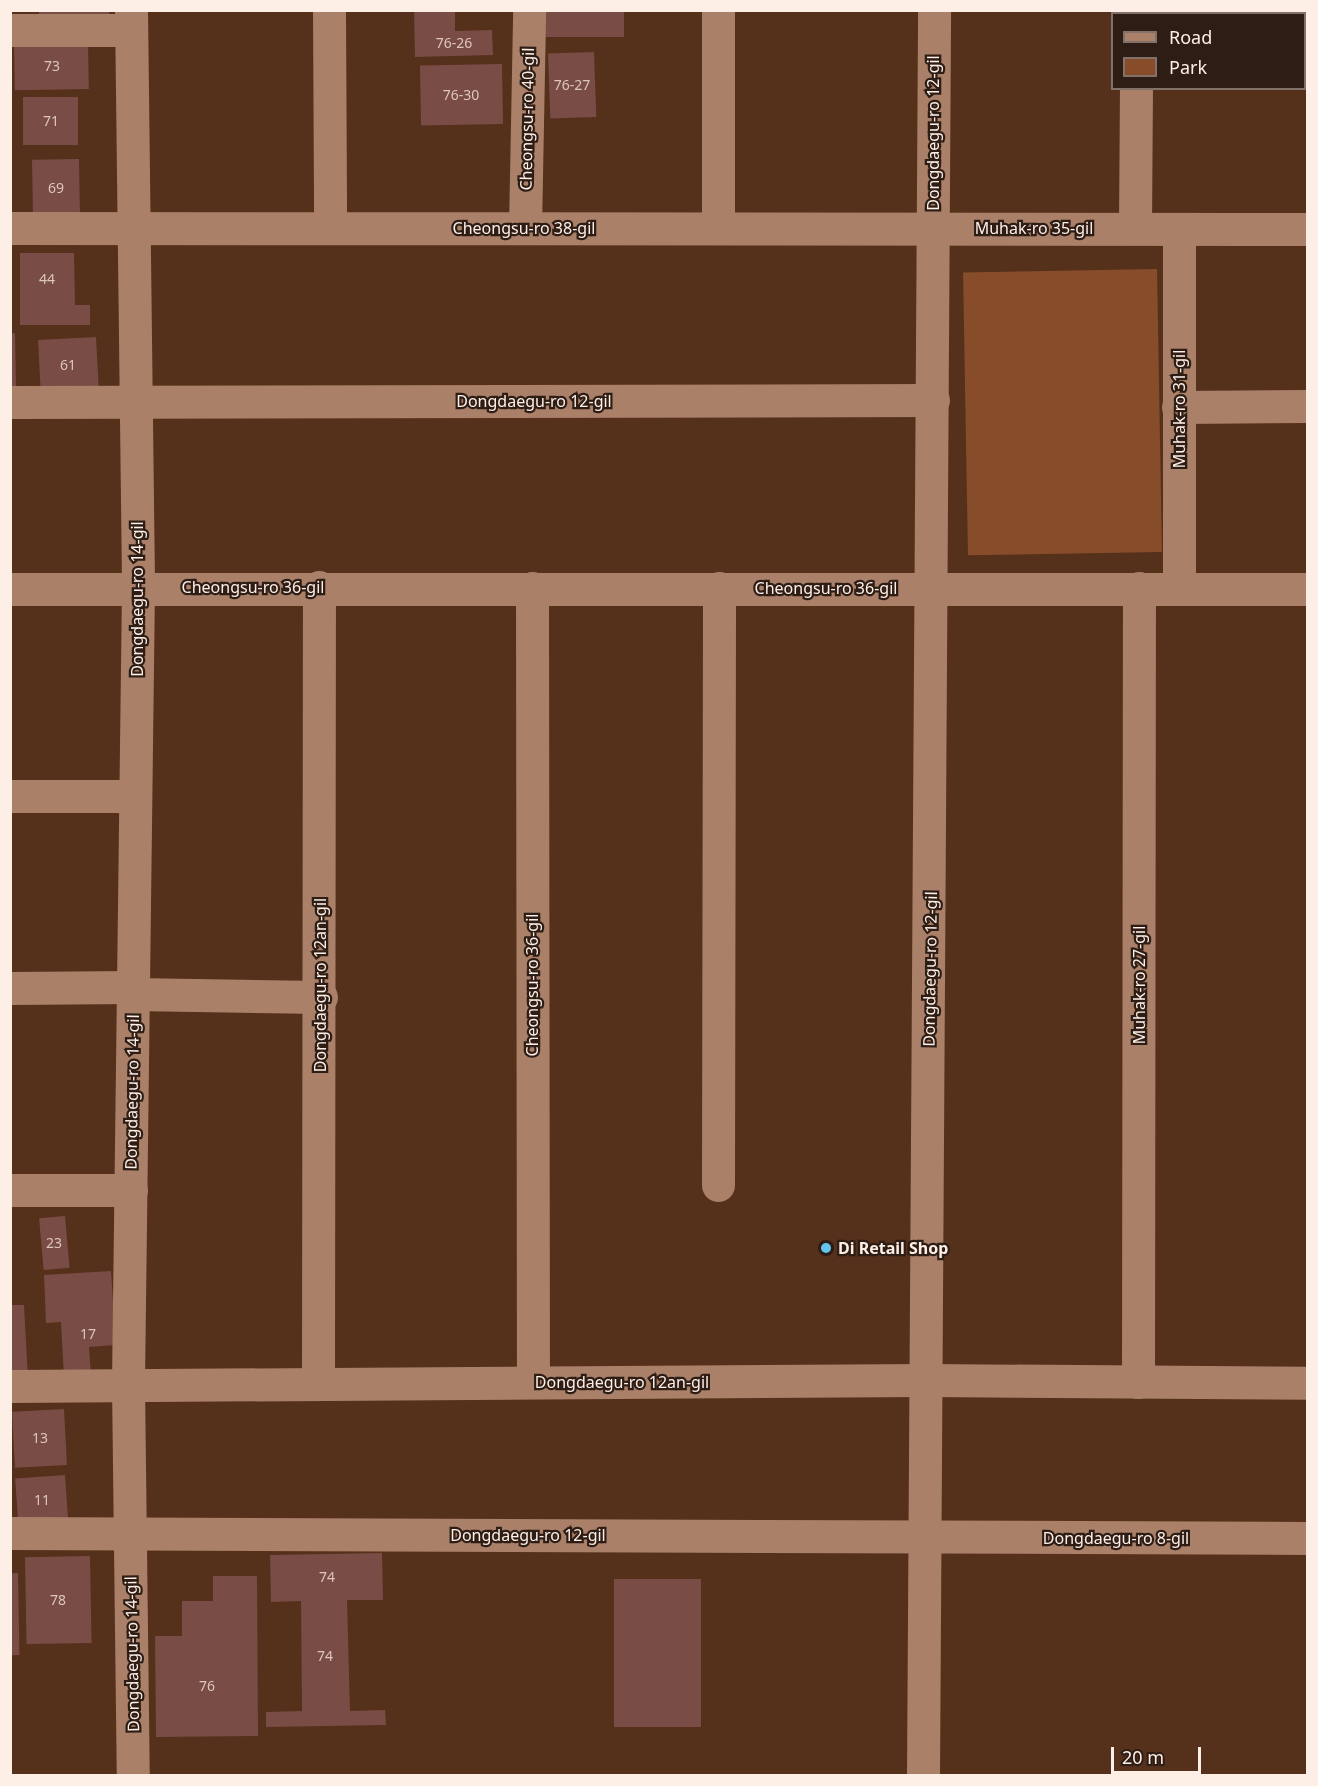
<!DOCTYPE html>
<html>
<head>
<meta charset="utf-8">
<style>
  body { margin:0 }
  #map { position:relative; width:1318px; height:1786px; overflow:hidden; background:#55301b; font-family:"Noto Sans",sans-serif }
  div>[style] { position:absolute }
  .green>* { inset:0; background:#874c2a; transform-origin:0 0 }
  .building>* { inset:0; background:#7a4c46; transform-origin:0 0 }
  .minor>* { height:33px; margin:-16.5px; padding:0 16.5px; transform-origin:16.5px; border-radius:16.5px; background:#aa8069 }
  .dots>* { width:16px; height:16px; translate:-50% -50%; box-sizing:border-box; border:3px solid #2e1d14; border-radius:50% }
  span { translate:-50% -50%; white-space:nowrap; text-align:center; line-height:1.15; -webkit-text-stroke:4.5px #2e1d14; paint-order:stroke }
  .number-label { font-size:14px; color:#dcc6be }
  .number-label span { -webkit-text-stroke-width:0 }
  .street-label { font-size:16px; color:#fdeee6 }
  .poi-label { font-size:16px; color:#fdeee6; font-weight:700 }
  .left { translate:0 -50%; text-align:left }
  .frame { position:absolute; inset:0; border:12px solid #fdeee6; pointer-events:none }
  .legend { position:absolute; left:1111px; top:12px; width:195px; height:78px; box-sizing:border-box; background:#2e1d14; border:2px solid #817168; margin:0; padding:8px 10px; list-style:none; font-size:18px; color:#fdeee6 }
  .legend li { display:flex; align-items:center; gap:12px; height:30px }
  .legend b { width:30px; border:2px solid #817168 }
  .scale { position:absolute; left:1111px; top:1747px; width:90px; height:27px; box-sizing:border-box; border:3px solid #fdeee6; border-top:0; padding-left:8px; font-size:18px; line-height:21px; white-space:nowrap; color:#fdeee6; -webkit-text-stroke:4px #2e1d14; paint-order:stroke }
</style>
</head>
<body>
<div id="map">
  <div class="green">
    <div style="left:1157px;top:269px;width:283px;height:194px;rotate:89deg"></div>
  </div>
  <div class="building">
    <div style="clip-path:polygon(39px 10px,109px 10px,109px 15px,39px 17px)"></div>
    <div style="clip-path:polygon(414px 10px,455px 10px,455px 31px,492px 30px,493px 55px,415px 57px)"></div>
    <div style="left:538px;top:10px;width:86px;height:27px"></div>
    <div style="left:88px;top:41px;width:48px;height:74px;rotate:89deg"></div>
    <div style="left:594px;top:52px;width:65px;height:46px;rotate:88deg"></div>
    <div style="left:502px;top:64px;width:60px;height:82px;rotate:89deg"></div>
    <div style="left:23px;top:97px;width:55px;height:48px"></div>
    <div style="left:79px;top:159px;width:57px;height:47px;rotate:89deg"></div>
    <div style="clip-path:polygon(20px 253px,74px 253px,75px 305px,90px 305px,90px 325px,20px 325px)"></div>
    <div style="clip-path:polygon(15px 333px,16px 390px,10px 390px,10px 334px)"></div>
    <div style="left:96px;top:337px;width:52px;height:58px;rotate:87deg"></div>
    <div style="left:65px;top:1216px;width:52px;height:26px;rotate:85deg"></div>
    <div style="clip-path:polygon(111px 1271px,116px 1345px,89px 1347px,91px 1376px,64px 1377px,61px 1322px,46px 1323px,44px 1275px)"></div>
    <div style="clip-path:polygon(10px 1305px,24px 1305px,28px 1380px,10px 1380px)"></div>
    <div style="left:64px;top:1409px;width:56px;height:52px;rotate:87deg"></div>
    <div style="left:65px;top:1475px;width:46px;height:50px;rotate:86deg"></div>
    <div style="clip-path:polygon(382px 1553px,383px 1600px,347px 1600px,350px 1711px,385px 1710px,386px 1725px,266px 1727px,266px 1712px,302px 1711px,301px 1601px,271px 1602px,270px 1555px)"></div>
    <div style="left:90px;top:1556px;width:87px;height:65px;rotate:89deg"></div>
    <div style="left:18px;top:1573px;width:82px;height:8px;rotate:89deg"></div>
    <div style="clip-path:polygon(213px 1576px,257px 1576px,258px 1736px,156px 1737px,155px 1636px,182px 1636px,182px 1601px,213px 1601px)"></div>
    <div style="left:614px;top:1579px;width:87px;height:148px"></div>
  </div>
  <div class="minor">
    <div style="left:131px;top:10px;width:577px;rotate:89.3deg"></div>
    <div style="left:138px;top:587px;width:797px;rotate:90.72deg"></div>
    <div style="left:128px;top:1384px;width:392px;rotate:89.3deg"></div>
    <div style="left:329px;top:10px;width:218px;rotate:89.7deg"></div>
    <div style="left:1137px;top:14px;width:4px;rotate:-90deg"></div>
    <div style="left:10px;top:30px;width:121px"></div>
    <div style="left:10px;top:228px;width:1298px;rotate:0.04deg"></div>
    <div style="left:525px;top:228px;width:218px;rotate:-88.9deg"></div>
    <div style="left:718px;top:228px;width:218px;rotate:-90deg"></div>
    <div style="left:1135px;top:228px;width:140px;rotate:-89.6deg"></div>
    <div style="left:10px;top:402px;width:923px;rotate:-0.12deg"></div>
    <div style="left:1178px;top:407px;width:130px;rotate:-0.4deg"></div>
    <div style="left:532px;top:588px;width:794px;rotate:89.93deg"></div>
    <div style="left:1179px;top:588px;width:359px;rotate:-90deg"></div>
    <div style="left:10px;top:589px;width:1298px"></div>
    <div style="left:10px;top:796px;width:125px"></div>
    <div style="left:10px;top:988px;width:123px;rotate:-0.5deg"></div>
    <div style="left:133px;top:994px;width:188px;rotate:0.9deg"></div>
    <div style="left:718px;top:1185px;width:597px;rotate:-89.9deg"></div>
    <div style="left:10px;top:1190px;width:121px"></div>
    <div style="left:1138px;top:1382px;width:794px;rotate:-89.93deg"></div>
    <div style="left:318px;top:1383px;width:796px;rotate:-89.93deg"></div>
    <div style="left:10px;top:1386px;width:916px;rotate:-0.38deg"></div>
    <div style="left:926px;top:1380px;width:382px;rotate:0.4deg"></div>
    <div style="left:10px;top:1533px;width:1298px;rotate:0.22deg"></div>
    <div style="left:923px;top:1776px;width:1766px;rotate:-89.64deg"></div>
  </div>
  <div class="dots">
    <div style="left:826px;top:1248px;background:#65c5ef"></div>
  </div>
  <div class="number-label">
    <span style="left:454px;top:43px">76-26</span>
    <span style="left:52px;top:66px">73</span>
    <span style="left:572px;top:85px">76-27</span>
    <span style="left:461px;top:95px">76-30</span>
    <span style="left:51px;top:121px">71</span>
    <span style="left:56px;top:188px">69</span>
    <span style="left:47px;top:279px">44</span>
    <span style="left:68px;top:365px">61</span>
    <span style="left:54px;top:1243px">23</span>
    <span style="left:88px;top:1334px">17</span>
    <span style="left:40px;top:1438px">13</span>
    <span style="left:42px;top:1500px">11</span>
    <span style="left:327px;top:1577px">74</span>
    <span style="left:58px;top:1600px">78</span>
    <span style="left:325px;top:1656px">74</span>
    <span style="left:207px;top:1686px">76</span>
  </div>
  <div class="street-label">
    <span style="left:527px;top:119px;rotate:-89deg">Cheongsu-ro 40-gil</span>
    <span style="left:933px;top:133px;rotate:-90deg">Dongdaegu-ro 12-gil</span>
    <span style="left:524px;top:228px">Cheongsu-ro 38-gil</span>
    <span style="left:1034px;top:228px">Muhak-ro 35-gil</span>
    <span style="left:534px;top:401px">Dongdaegu-ro 12-gil</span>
    <span style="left:1179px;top:409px;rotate:-90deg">Muhak-ro 31-gil</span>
    <span style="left:253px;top:587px">Cheongsu-ro 36-gil</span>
    <span style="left:826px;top:588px">Cheongsu-ro 36-gil</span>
    <span style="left:137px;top:599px;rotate:-90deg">Dongdaegu-ro 14-gil</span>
    <span style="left:930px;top:969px;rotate:-89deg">Dongdaegu-ro 12-gil</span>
    <span style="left:320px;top:985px;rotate:-90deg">Dongdaegu-ro 12an-gil</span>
    <span style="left:532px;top:985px;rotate:-90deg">Cheongsu-ro 36-gil</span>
    <span style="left:1139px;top:985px;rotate:-90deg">Muhak-ro 27-gil</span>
    <span style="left:132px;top:1092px;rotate:-89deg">Dongdaegu-ro 14-gil</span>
    <span style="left:622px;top:1382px">Dongdaegu-ro 12an-gil</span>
    <span style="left:528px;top:1535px">Dongdaegu-ro 12-gil</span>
    <span style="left:1116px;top:1538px">Dongdaegu-ro 8-gil</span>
    <span style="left:132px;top:1654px;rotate:-91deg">Dongdaegu-ro 14-gil</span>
  </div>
  <div class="poi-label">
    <span class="left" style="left:838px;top:1248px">Di Retail Shop</span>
  </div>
  <div class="frame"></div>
  <ul class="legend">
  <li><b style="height:8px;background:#aa8069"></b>Road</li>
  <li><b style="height:16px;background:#874c2a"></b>Park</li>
  </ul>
  <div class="scale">20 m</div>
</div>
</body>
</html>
